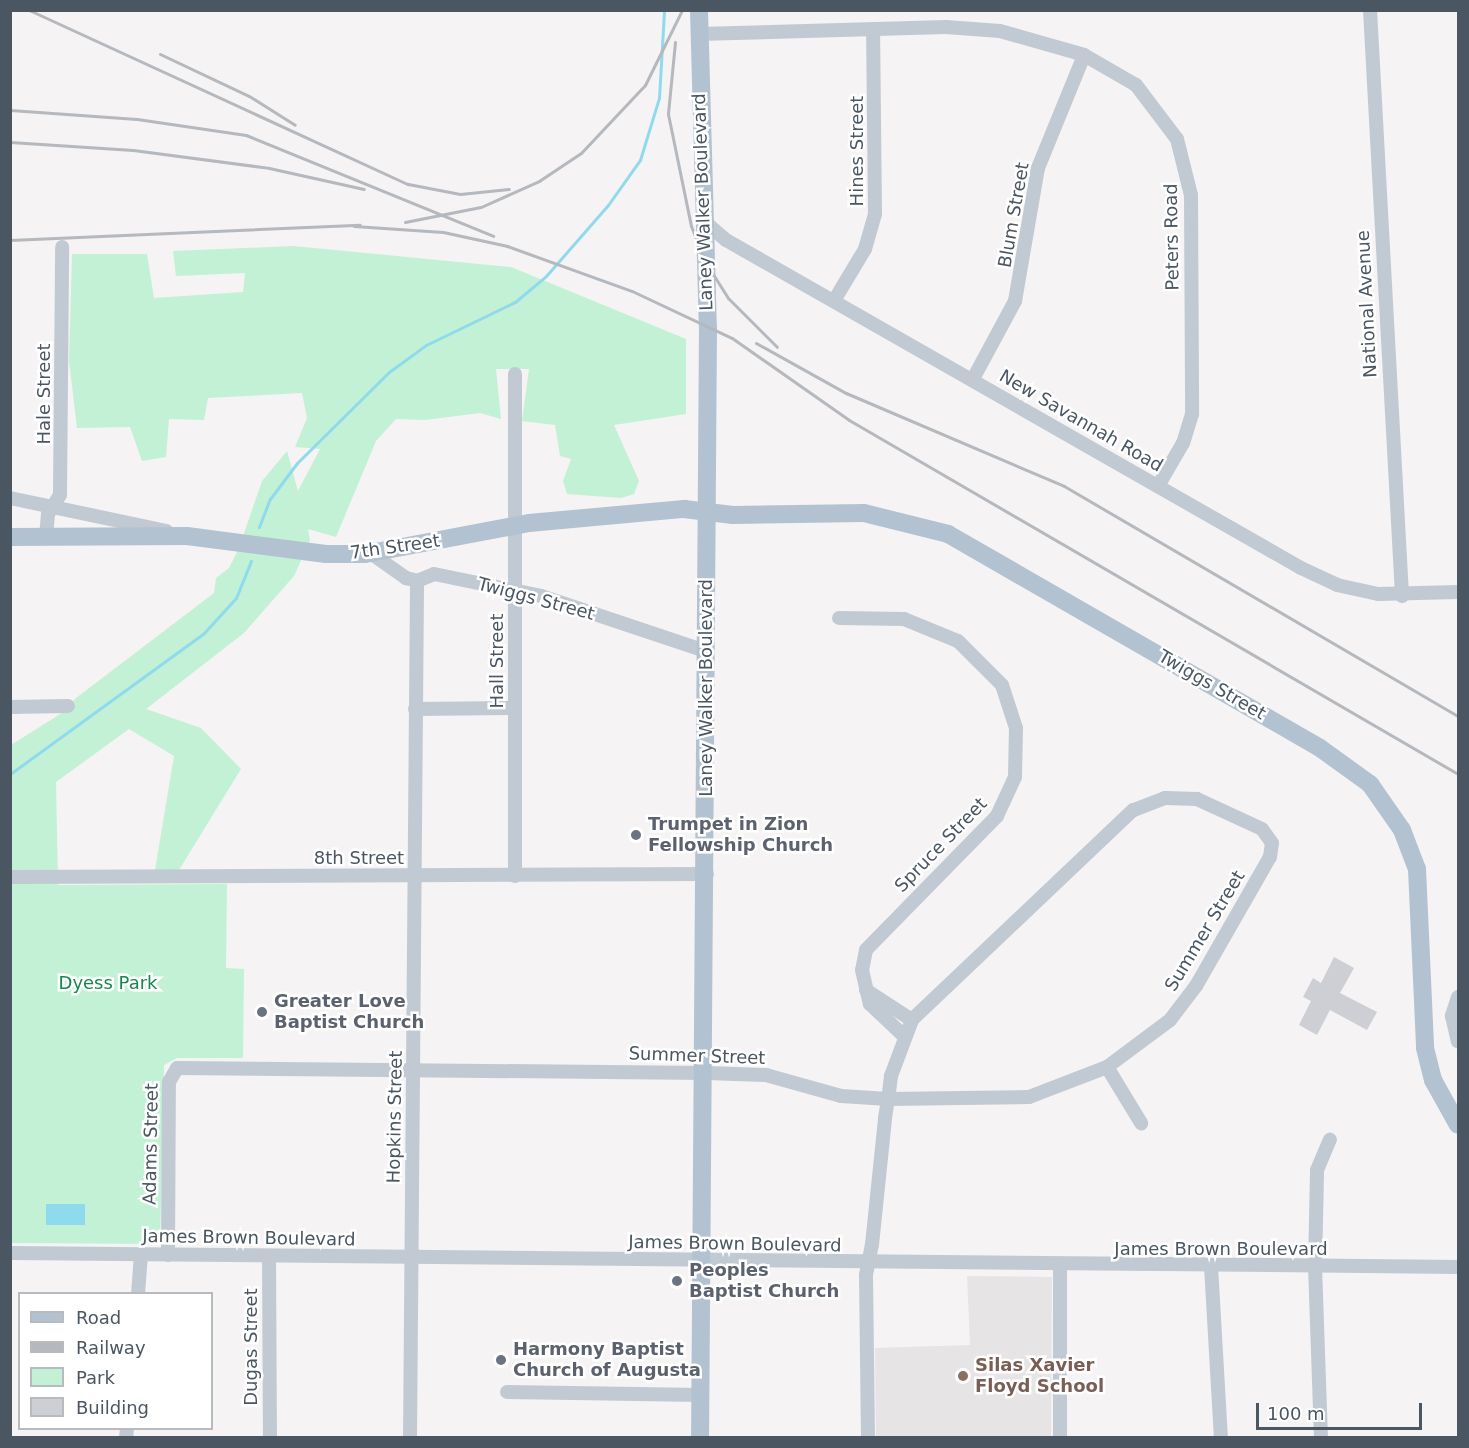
<!DOCTYPE html>
<html>
<head>
<meta charset="utf-8">
<style>
  body { margin:0 }
  #map { position:relative; width:1469px; height:1448px; overflow:hidden; background:#f5f3f3; font-family:"DejaVu Sans",sans-serif }
  div>[style] { position:absolute }
  .education>* { inset:0; background:#e6e4e5 }
  .green>* { inset:0; background:#c3f1d5 }
  .water>* { inset:0; background:#90daee; transform-origin:0 0 }
  .stream>* { height:3px; margin:-1.5px; padding:0 1.5px; transform-origin:1.5px; border-radius:1.5px; background:#90daee }
  .building>* { inset:0; background:#cdcfd5 }
  .minor>* { height:14px; margin:-7px; padding:0 7px; transform-origin:7px; border-radius:7px; background:#c1cad2 }
  .major>* { height:18px; margin:-9px; padding:0 9px; transform-origin:9px; border-radius:9px; background:#b3c2d1 }
  .rail>* { height:3px; margin:-1.5px; padding:0 1.5px; transform-origin:1.5px; border-radius:1.5px; background:#b5b8bd }
  .dots>* { width:16px; height:16px; translate:-50% -50%; box-sizing:border-box; border:3px solid #fff; border-radius:50% }
  span { translate:-50% -50%; white-space:nowrap; text-align:center; line-height:1.15; -webkit-text-stroke:5px #fff; paint-order:stroke }
  .street-label { font-size:18px; color:#4a5661 }
  .worship-label { font-size:18px; color:#5b616d; font-weight:700 }
  .left { translate:0 -50%; text-align:left }
  .park-label { font-size:18px; color:#17864f }
  .education-label { font-size:18px; color:#785e54; font-weight:700 }
  .frame { position:absolute; inset:0; border:12px solid #4a5661; pointer-events:none }
  .legend { position:absolute; left:18px; top:1292px; width:195px; height:138px; box-sizing:border-box; background:#fff; border:2px solid #b7bbc0; margin:0; padding:8px 10px; list-style:none; font-size:18px; color:#4a5661 }
  .legend li { display:flex; align-items:center; gap:12px; height:30px }
  .legend b { width:30px; border:2px solid #b7bbc0 }
  .scale { position:absolute; left:1256px; top:1403px; width:166px; height:27px; box-sizing:border-box; border:3px solid #4a5661; border-top:0; padding-left:8px; font-size:18px; line-height:21px; white-space:nowrap; color:#4a5661; -webkit-text-stroke:4px #fff; paint-order:stroke }
</style>
</head>
<body>
<div id="map">
  <div class="education">
    <div style="clip-path:polygon(967px 1276px,1052px 1277px,1051px 1437px,876px 1437px,875px 1348px,970px 1345px)"></div>
  </div>
  <div class="green">
    <div style="clip-path:polygon(293px 246px,511px 267px,686px 339px,686px 414px,614px 425px,639px 481px,634px 494px,621px 498px,567px 494px,563px 481px,571px 459px,560px 456px,555px 425px,522px 421px,529px 369px,496px 369px,501px 419px,480px 413px,425px 420px,396px 419px,376px 441px,336px 537px,308px 529px,310px 541px,294px 576px,244px 633px,146px 709px,201px 728px,241px 769px,179px 870px,155px 870px,174px 756px,129px 729px,56px 782px,58px 885px,227px 884px,226px 968px,244px 969px,243px 1058px,177px 1058px,164px 1065px,160px 1244px,11px 1243px,11px 745px,65px 711px,76px 698px,214px 593px,216px 578px,229px 568px,239px 548px,262px 481px,287px 451px,298px 491px,320px 449px,295px 447px,307px 418px,302px 393px,208px 398px,204px 420px,169px 419px,166px 457px,142px 461px,130px 427px,77px 428px,69px 361px,72px 254px,147px 254px,154px 298px,243px 292px,245px 273px,176px 276px,173px 251px)"></div>
  </div>
  <div class="water">
    <div style="left:85px;top:1204px;width:21px;height:39px;rotate:90deg"></div>
  </div>
  <div class="stream">
    <div style="left:259px;top:527px;width:30px;rotate:-69deg"></div>
    <div style="left:270px;top:499px;width:45px;rotate:-53.1deg"></div>
    <div style="left:297px;top:463px;width:129px;rotate:-44.7deg"></div>
    <div style="left:389px;top:372px;width:46px;rotate:-36.1deg"></div>
    <div style="left:426px;top:345px;width:99px;rotate:-25.8deg"></div>
    <div style="left:515px;top:302px;width:40px;rotate:-40deg"></div>
    <div style="left:546px;top:276px;width:94px;rotate:-48.9deg"></div>
    <div style="left:608px;top:205px;width:55px;rotate:-54.6deg"></div>
    <div style="left:640px;top:160px;width:65px;rotate:-73deg"></div>
    <div style="left:659px;top:98px;width:88px;rotate:-86.7deg"></div>
    <div style="left:10px;top:774px;width:240px;rotate:-36deg"></div>
    <div style="left:204px;top:633px;width:47px;rotate:-47.6deg"></div>
    <div style="left:236px;top:598px;width:40px;rotate:-68deg"></div>
  </div>
  <div class="building">
    <div style="clip-path:polygon(1334px 957px,1354px 968px,1340px 993px,1377px 1012px,1367px 1030px,1330px 1010px,1317px 1035px,1299px 1025px,1311px 1001px,1303px 997px,1313px 978px,1321px 983px)"></div>
  </div>
  <div class="minor">
    <div style="left:1370px;top:10px;width:587px;rotate:86.87deg"></div>
    <div style="left:698px;top:34px;width:248px;rotate:-1.6deg"></div>
    <div style="left:946px;top:27px;width:54px;rotate:4.2deg"></div>
    <div style="left:1000px;top:31px;width:87px;rotate:15.9deg"></div>
    <div style="left:1084px;top:55px;width:60px;rotate:30deg"></div>
    <div style="left:1136px;top:85px;width:68px;rotate:52.8deg"></div>
    <div style="left:1177px;top:139px;width:58px;rotate:76deg"></div>
    <div style="left:1191px;top:195px;width:219px;rotate:89.7deg"></div>
    <div style="left:1192px;top:414px;width:30px;rotate:107deg"></div>
    <div style="left:1183px;top:443px;width:50px;rotate:120.2deg"></div>
    <div style="left:704px;top:221px;width:29px;rotate:41deg"></div>
    <div style="left:726px;top:240px;width:662px;rotate:29.7deg"></div>
    <div style="left:1301px;top:568px;width:40px;rotate:25deg"></div>
    <div style="left:1337px;top:585px;width:42px;rotate:12.4deg"></div>
    <div style="left:1378px;top:594px;width:80px;rotate:-1.4deg"></div>
    <div style="left:835px;top:299px;width:58px;rotate:-59deg"></div>
    <div style="left:865px;top:249px;width:36px;rotate:-74deg"></div>
    <div style="left:875px;top:214px;width:185px;rotate:-90.6deg"></div>
    <div style="left:973px;top:379px;width:89px;rotate:-61.7deg"></div>
    <div style="left:1015px;top:301px;width:135px;rotate:-80.2deg"></div>
    <div style="left:1038px;top:168px;width:122px;rotate:-67.8deg"></div>
    <div style="left:10px;top:498px;width:160px;rotate:11.9deg"></div>
    <div style="left:46px;top:537px;width:23px;rotate:-85deg"></div>
    <div style="left:48px;top:514px;width:22px;rotate:-58deg"></div>
    <div style="left:60px;top:495px;width:248px;rotate:-89.5deg"></div>
    <div style="left:372px;top:554px;width:42px;rotate:35.2deg"></div>
    <div style="left:406px;top:578px;width:11px;rotate:15deg"></div>
    <div style="left:417px;top:581px;width:18px;rotate:-22deg"></div>
    <div style="left:434px;top:574px;width:109px;rotate:11.6deg"></div>
    <div style="left:541px;top:596px;width:173px;rotate:18.5deg"></div>
    <div style="left:839px;top:618px;width:65px;rotate:0.9deg"></div>
    <div style="left:904px;top:619px;width:58px;rotate:22.2deg"></div>
    <div style="left:958px;top:641px;width:62px;rotate:45deg"></div>
    <div style="left:1002px;top:685px;width:45px;rotate:72deg"></div>
    <div style="left:1016px;top:728px;width:49px;rotate:91.2deg"></div>
    <div style="left:1015px;top:777px;width:43px;rotate:114.8deg"></div>
    <div style="left:997px;top:816px;width:187px;rotate:134.4deg"></div>
    <div style="left:866px;top:950px;width:20px;rotate:101deg"></div>
    <div style="left:862px;top:970px;width:35px;rotate:77deg"></div>
    <div style="left:870px;top:1004px;width:45px;rotate:43.2deg"></div>
    <div style="left:10px;top:707px;width:58px;rotate:-1deg"></div>
    <div style="left:415px;top:709px;width:100px;rotate:-0.6deg"></div>
    <div style="left:515px;top:876px;width:502px;rotate:-90deg"></div>
    <div style="left:10px;top:877px;width:697px;rotate:-0.25deg"></div>
    <div style="left:866px;top:990px;width:55px;rotate:33.1deg"></div>
    <div style="left:1458px;top:997px;width:20px;rotate:108deg"></div>
    <div style="left:1452px;top:1016px;width:26px;rotate:77deg"></div>
    <div style="left:1107px;top:1067px;width:66px;rotate:58.7deg"></div>
    <div style="left:10px;top:1253px;width:1448px;rotate:0.55deg"></div>
    <div style="left:168px;top:1255px;width:173px;rotate:-89.7deg"></div>
    <div style="left:169px;top:1082px;width:16px;rotate:-60deg"></div>
    <div style="left:177px;top:1068px;width:529px;rotate:0.54deg"></div>
    <div style="left:706px;top:1073px;width:60px;rotate:1.9deg"></div>
    <div style="left:766px;top:1075px;width:78px;rotate:15.6deg"></div>
    <div style="left:841px;top:1096px;width:47px;rotate:3.7deg"></div>
    <div style="left:888px;top:1099px;width:141px;rotate:-0.8deg"></div>
    <div style="left:1029px;top:1097px;width:84px;rotate:-21deg"></div>
    <div style="left:1107px;top:1067px;width:79px;rotate:-36.7deg"></div>
    <div style="left:1170px;top:1020px;width:43px;rotate:-52.6deg"></div>
    <div style="left:1196px;top:986px;width:149px;rotate:-60.2deg"></div>
    <div style="left:1270px;top:857px;width:14px;rotate:-82deg"></div>
    <div style="left:1272px;top:843px;width:17px;rotate:-126deg"></div>
    <div style="left:1262px;top:829px;width:72px;rotate:-155.2deg"></div>
    <div style="left:1197px;top:799px;width:32px;rotate:-178deg"></div>
    <div style="left:1165px;top:798px;width:34px;rotate:159deg"></div>
    <div style="left:1133px;top:810px;width:305px;rotate:136.5deg"></div>
    <div style="left:912px;top:1020px;width:60px;rotate:110.6deg"></div>
    <div style="left:891px;top:1076px;width:23px;rotate:97deg"></div>
    <div style="left:888px;top:1099px;width:20px;rotate:99deg"></div>
    <div style="left:885px;top:1119px;width:126px;rotate:95.9deg"></div>
    <div style="left:872px;top:1244px;width:32px;rotate:101deg"></div>
    <div style="left:866px;top:1275px;width:163px;rotate:89.3deg"></div>
    <div style="left:269px;top:1256px;width:182px;rotate:89.7deg"></div>
    <div style="left:1060px;top:1266px;width:172px;rotate:90deg"></div>
    <div style="left:1211px;top:1266px;width:172px;rotate:86.7deg"></div>
    <div style="left:138px;top:1294px;width:40px;rotate:-85.7deg"></div>
    <div style="left:507px;top:1392px;width:194px;rotate:0.9deg"></div>
    <div style="left:126px;top:1438px;width:10px;rotate:-84deg"></div>
    <div style="left:410px;top:1438px;width:857px;rotate:-89.53deg"></div>
    <div style="left:1321px;top:1438px;width:170px;rotate:-92deg"></div>
    <div style="left:1315px;top:1268px;width:98px;rotate:-88.8deg"></div>
    <div style="left:1317px;top:1170px;width:33px;rotate:-67deg"></div>
  </div>
  <div class="major">
    <div style="left:699px;top:10px;width:318px;rotate:88.4deg"></div>
    <div style="left:708px;top:328px;width:1110px;rotate:90.41deg"></div>
    <div style="left:10px;top:537px;width:177px;rotate:-0.3deg"></div>
    <div style="left:187px;top:536px;width:140px;rotate:7.4deg"></div>
    <div style="left:326px;top:554px;width:39px"></div>
    <div style="left:365px;top:554px;width:167px;rotate:-10.7deg"></div>
    <div style="left:529px;top:523px;width:156px;rotate:-5.2deg"></div>
    <div style="left:684px;top:509px;width:49px;rotate:7deg"></div>
    <div style="left:733px;top:515px;width:131px;rotate:-0.9deg"></div>
    <div style="left:864px;top:513px;width:87px;rotate:14deg"></div>
    <div style="left:948px;top:534px;width:429px;rotate:29.9deg"></div>
    <div style="left:1320px;top:748px;width:62px;rotate:35.8deg"></div>
    <div style="left:1370px;top:784px;width:56px;rotate:55.2deg"></div>
    <div style="left:1402px;top:830px;width:42px;rotate:69deg"></div>
    <div style="left:1417px;top:869px;width:179px;rotate:87.4deg"></div>
    <div style="left:1425px;top:1048px;width:33px;rotate:76deg"></div>
    <div style="left:1433px;top:1080px;width:51px;rotate:60.9deg"></div>
  </div>
  <div class="rail">
    <div style="left:29px;top:10px;width:417px;rotate:24.7deg"></div>
    <div style="left:408px;top:184px;width:53px;rotate:10.9deg"></div>
    <div style="left:460px;top:194px;width:49px;rotate:-5.8deg"></div>
    <div style="left:675px;top:42px;width:72px;rotate:95.6deg"></div>
    <div style="left:668px;top:114px;width:114px;rotate:78.4deg"></div>
    <div style="left:691px;top:226px;width:40px;rotate:68deg"></div>
    <div style="left:706px;top:263px;width:41px;rotate:57.8deg"></div>
    <div style="left:728px;top:298px;width:69px;rotate:45deg"></div>
    <div style="left:160px;top:54px;width:98px;rotate:25.3deg"></div>
    <div style="left:249px;top:96px;width:54px;rotate:32.2deg"></div>
    <div style="left:10px;top:110px;width:127px;rotate:4.1deg"></div>
    <div style="left:137px;top:119px;width:110px;rotate:8.4deg"></div>
    <div style="left:246px;top:135px;width:267px;rotate:22.2deg"></div>
    <div style="left:10px;top:142px;width:123px;rotate:3.7deg"></div>
    <div style="left:133px;top:150px;width:137px;rotate:7.5deg"></div>
    <div style="left:269px;top:168px;width:97px;rotate:12.5deg"></div>
    <div style="left:405px;top:222px;width:77px;rotate:-11.2deg"></div>
    <div style="left:481px;top:207px;width:64px;rotate:-24.1deg"></div>
    <div style="left:539px;top:181px;width:50px;rotate:-33.7deg"></div>
    <div style="left:581px;top:153px;width:93px;rotate:-46.7deg"></div>
    <div style="left:645px;top:85px;width:84px;rotate:-63.7deg"></div>
    <div style="left:354px;top:226px;width:89px;rotate:3.9deg"></div>
    <div style="left:443px;top:232px;width:66px;rotate:12.3deg"></div>
    <div style="left:507px;top:246px;width:133px;rotate:19.8deg"></div>
    <div style="left:632px;top:291px;width:110px;rotate:25.2deg"></div>
    <div style="left:732px;top:338px;width:143px;rotate:35deg"></div>
    <div style="left:849px;top:420px;width:704px;rotate:30.17deg"></div>
    <div style="left:10px;top:240px;width:350px;rotate:-2.5deg"></div>
    <div style="left:756px;top:343px;width:103px;rotate:29.1deg"></div>
    <div style="left:846px;top:393px;width:237px;rotate:23.1deg"></div>
    <div style="left:1064px;top:486px;width:456px;rotate:30.3deg"></div>
  </div>
  <div class="dots">
    <div style="left:636px;top:835px;background:#6b7280"></div>
    <div style="left:262px;top:1012px;background:#6b7280"></div>
    <div style="left:677px;top:1281px;background:#6b7280"></div>
    <div style="left:501px;top:1360px;background:#6b7280"></div>
    <div style="left:963px;top:1376px;background:#8d6e63"></div>
  </div>
  <div class="street-label">
    <span style="left:857px;top:151px;rotate:-90deg">Hines Street</span>
    <span style="left:703px;top:202px;rotate:-92deg">Laney Walker Boulevard</span>
    <span style="left:1014px;top:215px;rotate:-80deg">Blum Street</span>
    <span style="left:1172px;top:237px;rotate:-91deg">Peters Road</span>
    <span style="left:1367px;top:304px;rotate:-93deg">National Avenue</span>
    <span style="left:44px;top:394px;rotate:-90deg">Hale Street</span>
    <span style="left:1081px;top:421px;rotate:30deg">New Savannah Road</span>
    <span style="left:395px;top:547px;rotate:-8deg">7th Street</span>
    <span style="left:536px;top:599px;rotate:15deg">Twiggs Street</span>
    <span style="left:497px;top:661px;rotate:-90deg">Hall Street</span>
    <span style="left:1212px;top:685px;rotate:30deg">Twiggs Street</span>
    <span style="left:706px;top:688px;rotate:-90deg">Laney Walker Boulevard</span>
    <span style="left:941px;top:845px;rotate:-46deg">Spruce Street</span>
    <span style="left:359px;top:858px">8th Street</span>
    <span style="left:1205px;top:931px;rotate:-59deg">Summer Street</span>
    <span style="left:697px;top:1056px;rotate:2deg">Summer Street</span>
    <span style="left:395px;top:1117px;rotate:-89deg">Hopkins Street</span>
    <span style="left:151px;top:1144px;rotate:-89deg">Adams Street</span>
    <span style="left:249px;top:1238px;rotate:1deg">James Brown Boulevard</span>
    <span style="left:735px;top:1244px;rotate:1deg">James Brown Boulevard</span>
    <span style="left:1221px;top:1249px">James Brown Boulevard</span>
    <span style="left:251px;top:1347px;rotate:-90deg">Dugas Street</span>
  </div>
  <div class="worship-label">
    <span class="left" style="left:648px;top:835px">Trumpet in Zion<br>Fellowship Church</span>
    <span class="left" style="left:274px;top:1012px">Greater Love<br>Baptist Church</span>
    <span class="left" style="left:689px;top:1281px">Peoples<br>Baptist Church</span>
    <span class="left" style="left:513px;top:1360px">Harmony Baptist<br>Church of Augusta</span>
  </div>
  <div class="park-label">
    <span style="left:108px;top:983px">Dyess Park</span>
  </div>
  <div class="education-label">
    <span class="left" style="left:975px;top:1376px">Silas Xavier<br>Floyd School</span>
  </div>
  <div class="frame"></div>
  <ul class="legend">
  <li><b style="height:8px;background:#b3c2d1"></b>Road</li>
  <li><b style="height:8px;background:#b5b8bd"></b>Railway</li>
  <li><b style="height:16px;background:#c3f1d5"></b>Park</li>
  <li><b style="height:16px;background:#cdcfd5"></b>Building</li>
  </ul>
  <div class="scale">100 m</div>
</div>
</body>
</html>
